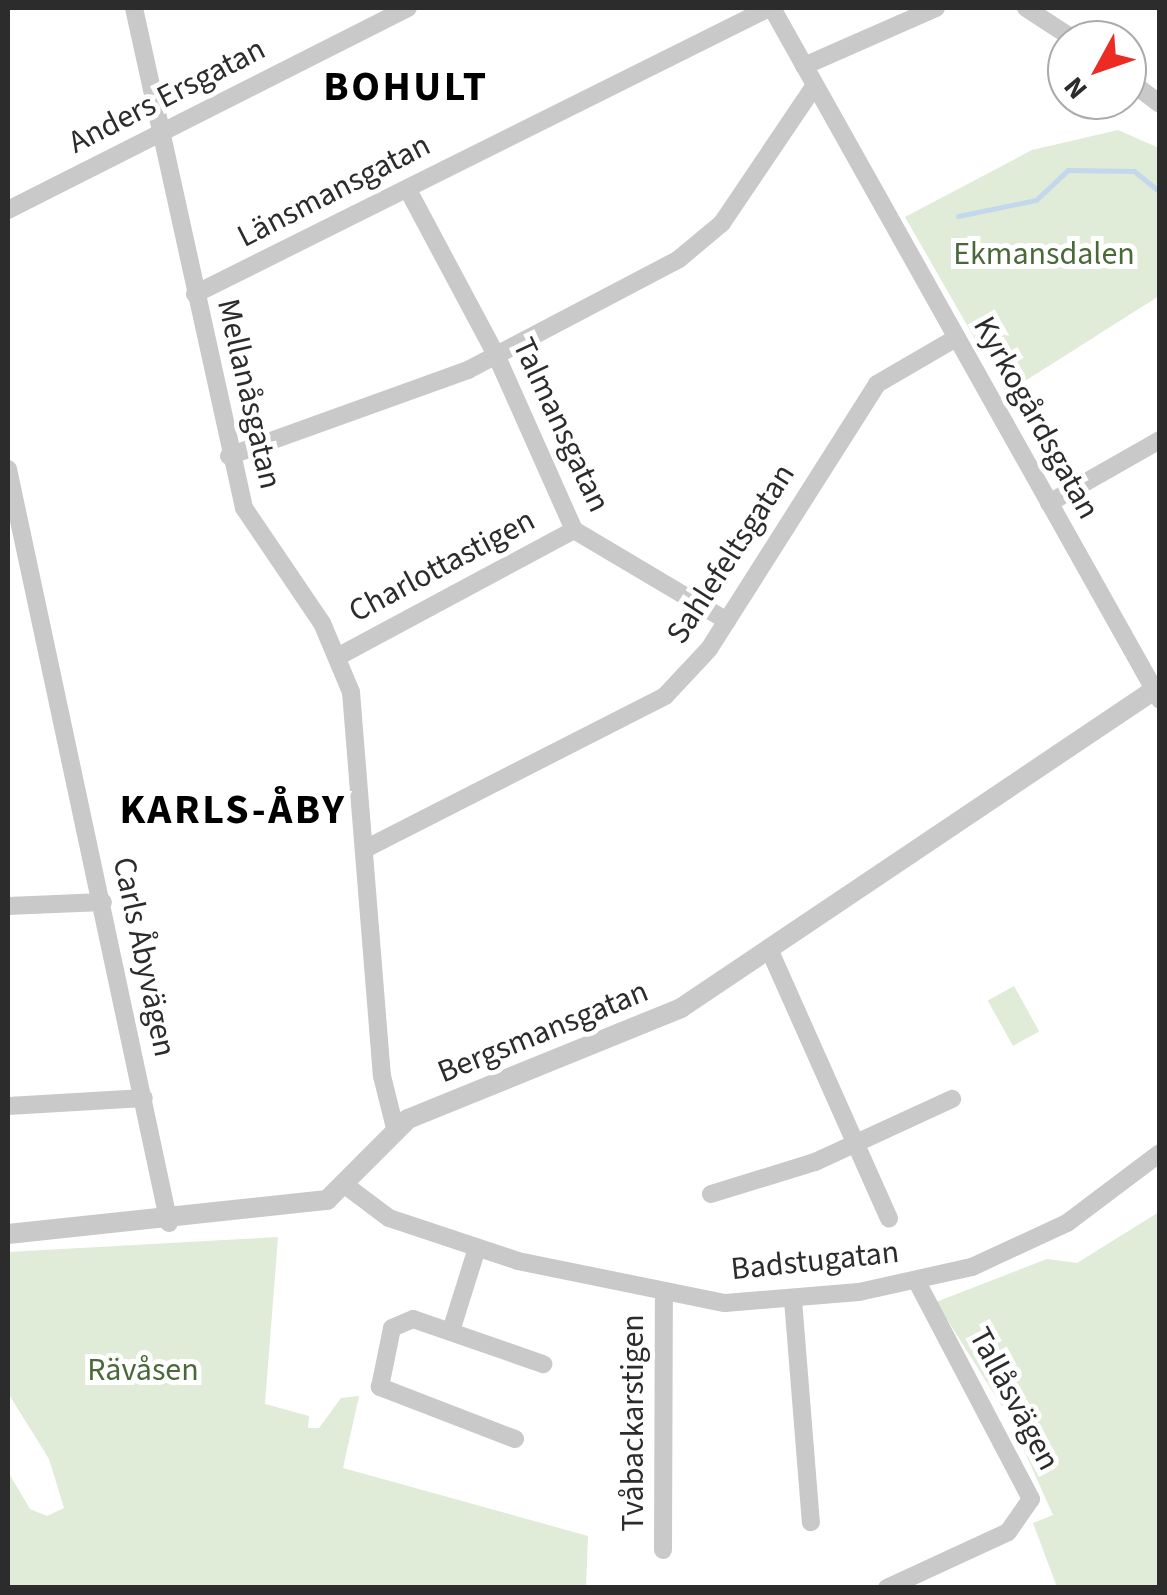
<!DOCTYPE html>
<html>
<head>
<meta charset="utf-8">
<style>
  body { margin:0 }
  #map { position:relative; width:1167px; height:1595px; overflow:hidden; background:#fff; font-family:"Source Sans 3",sans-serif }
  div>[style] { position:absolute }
  .green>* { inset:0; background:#e0ebd8; transform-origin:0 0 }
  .stream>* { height:5px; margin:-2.5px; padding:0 2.5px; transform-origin:2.5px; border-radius:2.5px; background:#c3d8ec }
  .minor>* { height:18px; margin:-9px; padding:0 9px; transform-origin:9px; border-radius:9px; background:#c9c9c9 }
  .tertiary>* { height:20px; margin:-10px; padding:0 10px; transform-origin:10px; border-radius:10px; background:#c9c9c9 }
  span { translate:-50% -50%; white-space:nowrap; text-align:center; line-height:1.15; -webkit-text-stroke:10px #fff; paint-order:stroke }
  .street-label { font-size:32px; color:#2c2c2c }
  .park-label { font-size:32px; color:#4a6938 }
  .district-label { font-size:42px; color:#000; font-weight:700; letter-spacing:2.5px }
  .frame { position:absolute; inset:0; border:10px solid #2c2c2c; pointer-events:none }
  .north { position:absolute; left:1047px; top:20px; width:100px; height:100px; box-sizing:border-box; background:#fff; border:2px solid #ababab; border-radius:50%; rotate:230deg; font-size:28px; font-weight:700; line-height:40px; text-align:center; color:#2c2c2c }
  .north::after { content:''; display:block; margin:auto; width:35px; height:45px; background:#ec2b25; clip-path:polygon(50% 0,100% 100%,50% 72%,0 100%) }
</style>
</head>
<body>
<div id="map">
  <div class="green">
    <div style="clip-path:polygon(1118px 130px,1159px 148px,1159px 296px,1006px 393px,905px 217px,1032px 150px)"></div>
    <div style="left:1014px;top:986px;width:52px;height:30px;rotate:61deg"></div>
    <div style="clip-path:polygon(1159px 1212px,1159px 1587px,1057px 1587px,1033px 1523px,1053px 1515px,1010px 1419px,936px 1302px,1047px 1259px,1077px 1263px)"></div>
    <div style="clip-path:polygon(278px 1237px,265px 1404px,309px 1416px,308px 1428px,319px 1428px,341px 1398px,359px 1396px,343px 1468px,588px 1536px,586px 1587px,8px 1587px,8px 1472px,30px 1509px,47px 1516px,64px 1508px,49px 1459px,8px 1393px,8px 1252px)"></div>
  </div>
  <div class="stream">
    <div style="left:958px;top:216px;width:80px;rotate:-11.6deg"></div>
    <div style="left:1036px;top:200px;width:44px;rotate:-43.2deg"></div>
    <div style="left:1068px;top:170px;width:66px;rotate:0.9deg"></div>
    <div style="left:1134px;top:171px;width:33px;rotate:39deg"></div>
  </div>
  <div class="minor">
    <div style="left:134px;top:8px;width:512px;rotate:77.59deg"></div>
    <div style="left:244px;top:508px;width:139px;rotate:55.9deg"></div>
    <div style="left:322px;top:623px;width:75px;rotate:67.2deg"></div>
    <div style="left:351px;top:692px;width:385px;rotate:85.4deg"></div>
    <div style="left:382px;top:1076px;width:54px;rotate:76deg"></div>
    <div style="left:772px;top:8px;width:793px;rotate:60.72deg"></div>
    <div style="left:1026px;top:8px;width:59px;rotate:33.1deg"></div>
    <div style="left:804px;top:66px;width:144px;rotate:-23.7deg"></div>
    <div style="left:1127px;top:79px;width:41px;rotate:37.1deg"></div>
    <div style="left:408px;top:190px;width:189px;rotate:61.9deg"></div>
    <div style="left:497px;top:357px;width:189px;rotate:66deg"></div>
    <div style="left:574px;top:530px;width:178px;rotate:30.7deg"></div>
    <div style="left:8px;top:210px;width:448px;rotate:-26.8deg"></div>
    <div style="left:195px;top:294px;width:641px;rotate:-26.49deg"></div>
    <div style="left:229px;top:456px;width:254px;rotate:-19.8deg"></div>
    <div style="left:468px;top:370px;width:238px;rotate:-27.7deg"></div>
    <div style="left:679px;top:259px;width:56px;rotate:-39.9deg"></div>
    <div style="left:722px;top:223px;width:166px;rotate:-56deg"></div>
    <div style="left:8px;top:469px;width:771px;rotate:77.95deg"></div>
    <div style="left:1049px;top:503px;width:128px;rotate:-29.6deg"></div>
    <div style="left:339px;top:656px;width:267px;rotate:-28.2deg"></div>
    <div style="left:365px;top:849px;width:337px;rotate:-27deg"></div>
    <div style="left:665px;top:696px;width:64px;rotate:-46.9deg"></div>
    <div style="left:709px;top:649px;width:314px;rotate:-57.6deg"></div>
    <div style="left:877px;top:384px;width:91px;rotate:-30.2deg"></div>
    <div style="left:8px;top:906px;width:95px;rotate:-2.4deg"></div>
    <div style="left:769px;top:949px;width:295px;rotate:66deg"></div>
    <div style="left:8px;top:1106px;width:136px;rotate:-3.4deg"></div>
    <div style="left:345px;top:1185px;width:55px;rotate:36.9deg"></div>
    <div style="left:389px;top:1218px;width:136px;rotate:18.4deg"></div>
    <div style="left:518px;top:1261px;width:211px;rotate:11.5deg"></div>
    <div style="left:725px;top:1303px;width:134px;rotate:-4.7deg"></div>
    <div style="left:859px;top:1292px;width:116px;rotate:-12.5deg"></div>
    <div style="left:972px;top:1267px;width:105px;rotate:-24.9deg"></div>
    <div style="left:1067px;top:1223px;width:116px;rotate:-37deg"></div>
    <div style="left:711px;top:1194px;width:109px;rotate:-17.1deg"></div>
    <div style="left:815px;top:1162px;width:151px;rotate:-24.7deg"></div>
    <div style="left:793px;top:1300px;width:223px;rotate:85.4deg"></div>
    <div style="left:451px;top:1331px;width:87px;rotate:-72.6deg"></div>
    <div style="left:515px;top:1439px;width:145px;rotate:-158.9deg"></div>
    <div style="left:380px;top:1387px;width:60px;rotate:-78.5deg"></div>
    <div style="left:392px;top:1328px;width:23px;rotate:-23deg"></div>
    <div style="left:413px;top:1319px;width:138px;rotate:19.1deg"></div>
    <div style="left:663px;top:1550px;width:253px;rotate:-89.8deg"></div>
    <div style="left:887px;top:1588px;width:133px;rotate:-24.8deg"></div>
    <div style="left:1008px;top:1532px;width:40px;rotate:-55.1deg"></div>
    <div style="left:1031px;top:1499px;width:247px;rotate:-117.7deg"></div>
  </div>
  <div class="tertiary">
    <div style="left:8px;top:1234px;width:321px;rotate:-6.1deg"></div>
    <div style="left:327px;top:1200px;width:115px;rotate:-45deg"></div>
    <div style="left:408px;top:1119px;width:295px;rotate:-22.1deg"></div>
    <div style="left:681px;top:1008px;width:577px;rotate:-33.91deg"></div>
  </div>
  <div class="street-label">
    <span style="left:167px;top:96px;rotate:-27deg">Anders Ersgatan</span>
    <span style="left:334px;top:191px;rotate:-27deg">Länsmansgatan</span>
    <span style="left:249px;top:394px;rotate:77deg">Mellanåsgatan</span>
    <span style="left:1036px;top:418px;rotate:61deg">Kyrkogårdsgatan</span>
    <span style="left:561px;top:425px;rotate:65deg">Talmansgatan</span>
    <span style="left:731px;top:554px;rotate:-57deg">Sahlefeltsgatan</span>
    <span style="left:442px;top:566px;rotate:-28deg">Charlottastigen</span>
    <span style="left:144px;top:957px;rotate:78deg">Carls Åbyvägen</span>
    <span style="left:543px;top:1032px;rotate:-22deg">Bergsmansgatan</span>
    <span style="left:815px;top:1261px;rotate:-6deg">Badstugatan</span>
    <span style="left:1014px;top:1399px;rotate:62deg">Tallåsvägen</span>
    <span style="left:633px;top:1423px;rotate:-90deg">Tvåbackarstigen</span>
  </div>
  <div class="park-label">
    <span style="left:1044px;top:254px">Ekmansdalen</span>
    <span style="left:143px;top:1370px">Rävåsen</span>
  </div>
  <div class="district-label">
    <span style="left:406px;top:87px">BOHULT</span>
    <span style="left:233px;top:810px">KARLS-ÅBY</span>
  </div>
  <div class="frame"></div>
  <div class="north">N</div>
</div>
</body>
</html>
